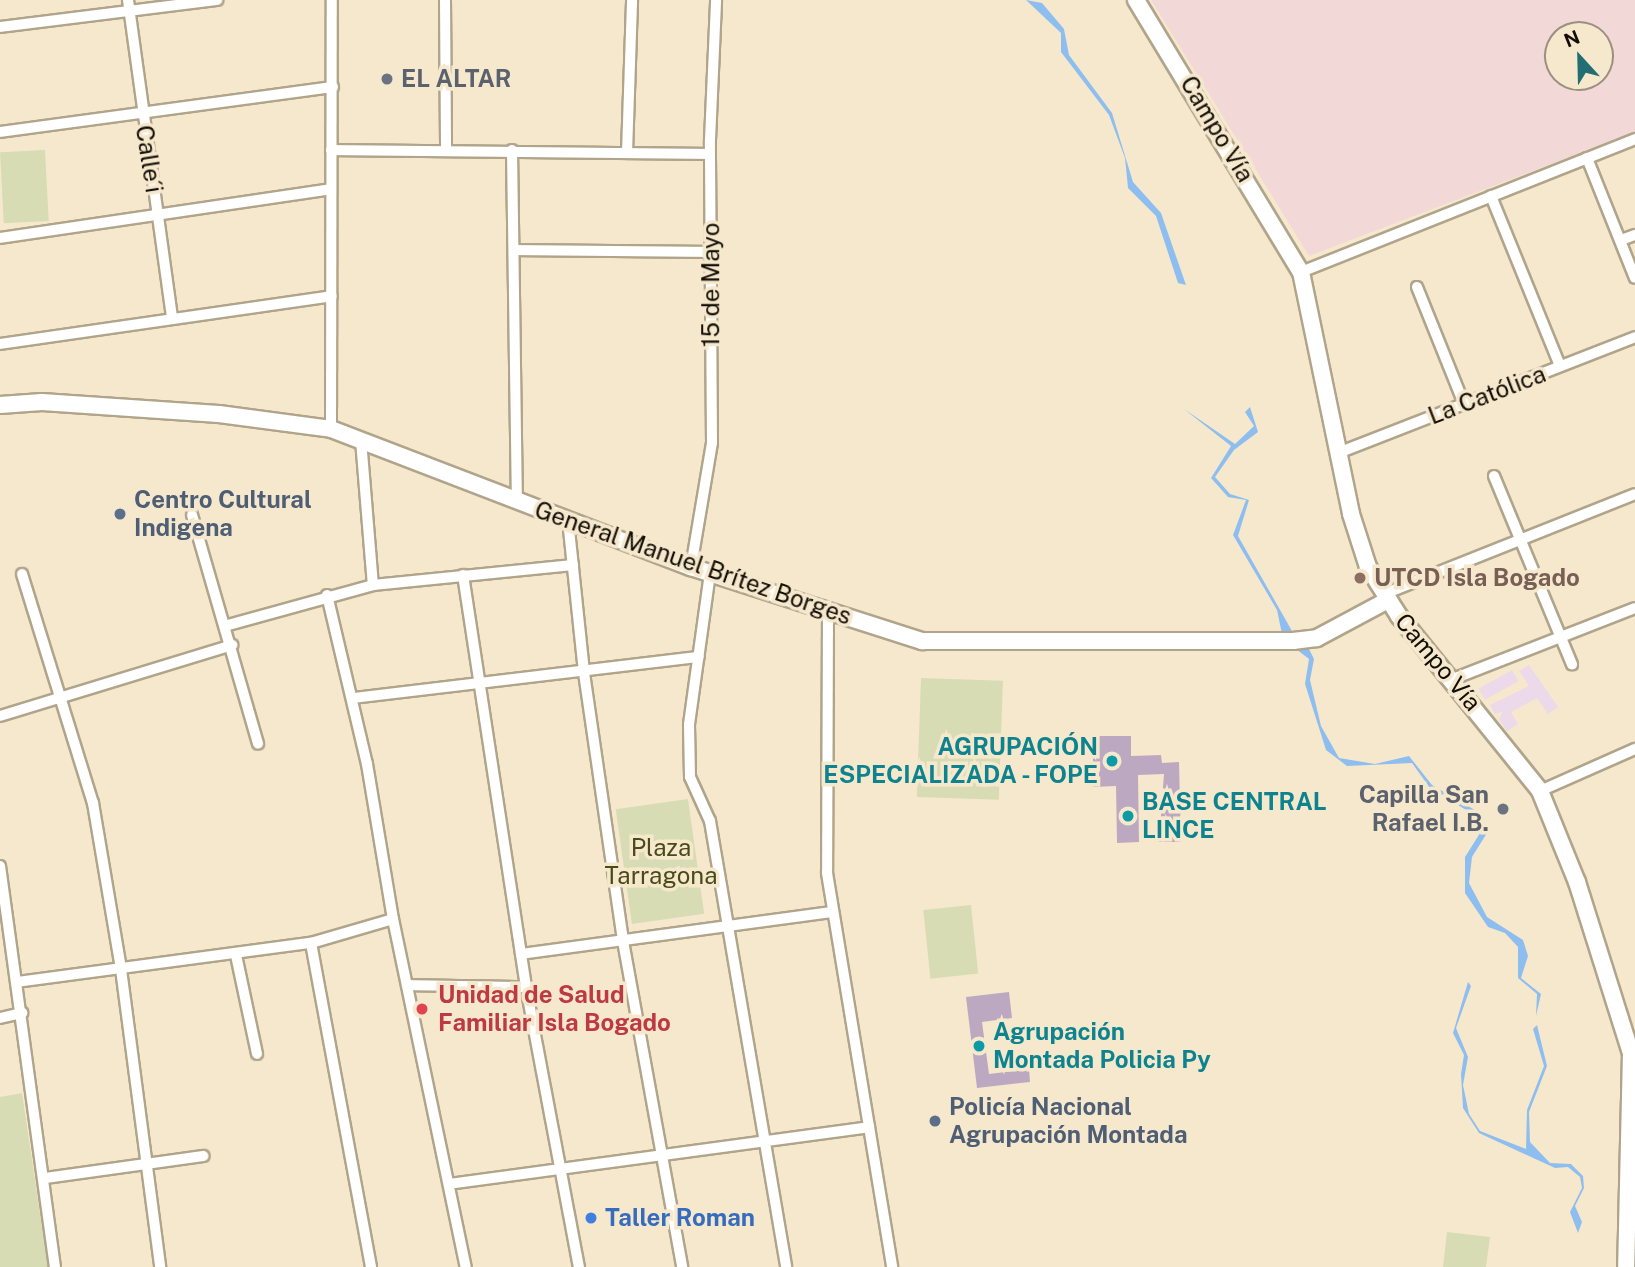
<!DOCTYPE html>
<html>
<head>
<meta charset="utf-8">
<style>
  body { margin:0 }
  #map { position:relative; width:1635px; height:1267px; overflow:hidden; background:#f6e8cd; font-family:"Public Sans",sans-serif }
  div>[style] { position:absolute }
  .industrial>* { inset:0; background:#f3d8d8 }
  .education>* { inset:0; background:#ecd9ea; transform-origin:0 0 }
  .green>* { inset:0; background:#d8dcb4; transform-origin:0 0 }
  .water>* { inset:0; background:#8ebeef }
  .building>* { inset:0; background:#bca9c1 }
  .roads { filter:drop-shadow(2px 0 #b0a48a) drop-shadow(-2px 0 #b0a48a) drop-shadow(0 2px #b0a48a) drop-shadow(0 -2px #b0a48a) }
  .street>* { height:10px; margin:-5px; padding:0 5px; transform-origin:5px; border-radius:5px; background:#fff }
  .secondary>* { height:16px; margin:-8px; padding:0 8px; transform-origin:8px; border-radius:8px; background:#fff }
  .dots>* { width:19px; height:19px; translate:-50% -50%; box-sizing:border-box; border:4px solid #f6e8cd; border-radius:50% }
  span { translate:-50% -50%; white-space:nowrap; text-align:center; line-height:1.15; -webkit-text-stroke:7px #f6e8cd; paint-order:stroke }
  .worship-label { font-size:24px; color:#5b616d; font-weight:700 }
  .left { translate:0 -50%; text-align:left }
  .right { translate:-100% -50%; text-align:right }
  .street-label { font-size:24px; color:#120d05 }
  .service-label { font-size:24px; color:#4e5e75; font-weight:700 }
  .education-label { font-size:24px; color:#785e54; font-weight:700 }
  .culture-label { font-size:24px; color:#0d838f; font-weight:700 }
  .park-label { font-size:24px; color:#484a19 }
  .health-label { font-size:24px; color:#be3a42; font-weight:700 }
  .shop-label { font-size:24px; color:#366cbe; font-weight:700 }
  .north { position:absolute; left:1544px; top:21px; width:70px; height:70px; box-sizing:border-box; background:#f6e8cd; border:2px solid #9b907d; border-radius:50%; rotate:338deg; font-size:19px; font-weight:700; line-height:28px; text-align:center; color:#120d05 }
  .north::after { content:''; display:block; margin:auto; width:24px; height:32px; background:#226e72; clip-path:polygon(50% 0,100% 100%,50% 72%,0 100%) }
</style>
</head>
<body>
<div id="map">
  <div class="industrial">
    <div style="clip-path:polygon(evenodd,1151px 0,1635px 0,1635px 132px,1309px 256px,1151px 0,1558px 35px,1600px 35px,1600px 77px,1558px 77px,1558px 35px)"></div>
  </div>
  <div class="education">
    <div style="clip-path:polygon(1529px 665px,1558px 707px,1548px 714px,1537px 698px,1511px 712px,1518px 724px,1507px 731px,1499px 720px,1503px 711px,1495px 714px,1490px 705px,1529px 686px,1519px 671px)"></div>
    <div style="left:1512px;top:670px;width:13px;height:38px;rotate:61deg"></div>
  </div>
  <div class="green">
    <div style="left:45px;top:150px;width:71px;height:45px;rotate:87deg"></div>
    <div style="left:921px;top:678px;width:82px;height:119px;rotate:2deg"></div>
    <div style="left:688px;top:799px;width:116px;height:73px;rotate:82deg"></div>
    <div style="left:971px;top:905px;width:69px;height:48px;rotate:84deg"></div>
    <div style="clip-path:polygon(22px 1093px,48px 1267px,0 1267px,0 1097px)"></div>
    <div style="clip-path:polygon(1447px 1232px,1490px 1237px,1486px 1267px,1443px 1267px)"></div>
  </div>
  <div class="water">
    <div style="clip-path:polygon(1026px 0,1042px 3px,1064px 29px,1069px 55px,1112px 113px,1133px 182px,1161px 213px,1186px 285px,1178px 283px,1156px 216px,1128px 188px,1125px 158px,1109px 115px,1061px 52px,1061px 33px)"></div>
    <div style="clip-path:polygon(1250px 407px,1258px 432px,1234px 450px,1215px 477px,1230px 494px,1249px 500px,1238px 536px,1292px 631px,1282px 634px,1277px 610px,1233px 535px,1246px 500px,1228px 497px,1211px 478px,1231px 446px,1184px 409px,1235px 444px,1254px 426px,1245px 412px)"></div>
    <div style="clip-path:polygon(1307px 645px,1314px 659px,1310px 680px,1321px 726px,1339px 758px,1375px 764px,1409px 756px,1432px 785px,1480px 813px,1487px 833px,1472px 857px,1469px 883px,1487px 917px,1523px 940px,1528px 956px,1521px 978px,1541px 994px,1536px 1016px,1537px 994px,1518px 978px,1518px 947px,1505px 933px,1488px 927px,1465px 893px,1465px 857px,1482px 830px,1476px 816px,1430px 788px,1412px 763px,1347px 766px,1326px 750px,1305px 684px,1309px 659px,1296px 649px)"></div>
    <div style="clip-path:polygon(1468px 982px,1471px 986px,1456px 1028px,1468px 1057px,1463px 1085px,1469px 1114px,1480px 1131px,1526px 1149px,1527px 1110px,1544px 1066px,1533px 1029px,1537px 1025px,1547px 1066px,1529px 1112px,1530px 1142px,1550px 1163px,1571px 1164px,1583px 1176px,1584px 1188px,1575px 1206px,1582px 1222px,1578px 1233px,1570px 1212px,1582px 1188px,1580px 1177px,1568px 1167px,1555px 1168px,1479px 1133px,1463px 1108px,1461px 1074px,1464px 1055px,1453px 1033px)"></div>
  </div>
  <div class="building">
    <div style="clip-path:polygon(1093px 736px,1131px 736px,1131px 756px,1161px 755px,1162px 763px,1179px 762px,1181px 842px,1159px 842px,1164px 774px,1138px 775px,1139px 842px,1117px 843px,1116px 786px,1093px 787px)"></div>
    <div style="clip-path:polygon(1009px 992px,1012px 1018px,982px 1022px,989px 1074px,1029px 1069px,1030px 1082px,977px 1088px,966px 997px)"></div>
  </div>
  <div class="roads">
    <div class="street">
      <div style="left:128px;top:0;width:320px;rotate:82.1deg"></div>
      <div style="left:445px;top:0;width:148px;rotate:89.6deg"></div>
      <div style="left:0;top:27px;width:219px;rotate:-7.1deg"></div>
      <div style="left:0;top:132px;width:336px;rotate:-7.7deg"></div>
      <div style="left:331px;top:150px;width:379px;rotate:0.6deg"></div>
      <div style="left:512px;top:150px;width:350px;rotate:89.2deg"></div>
      <div style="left:627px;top:153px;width:153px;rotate:-88.1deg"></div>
      <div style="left:1587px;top:158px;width:129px;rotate:68.2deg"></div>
      <div style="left:1491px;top:196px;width:183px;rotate:67.9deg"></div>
      <div style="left:0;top:238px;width:334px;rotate:-8.4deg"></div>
      <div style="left:1621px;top:240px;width:15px;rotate:-20deg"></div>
      <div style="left:514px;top:250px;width:197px;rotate:0.6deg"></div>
      <div style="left:1301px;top:272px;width:360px;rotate:-21.7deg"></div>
      <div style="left:1417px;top:287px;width:126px;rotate:68.1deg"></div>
      <div style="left:0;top:344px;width:335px;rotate:-8.2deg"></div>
      <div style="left:331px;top:429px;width:429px;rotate:-89.9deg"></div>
      <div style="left:361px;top:440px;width:145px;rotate:85.3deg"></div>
      <div style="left:1338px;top:453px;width:319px;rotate:-21.3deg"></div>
      <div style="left:1494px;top:476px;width:204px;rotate:67.5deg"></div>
      <div style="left:192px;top:515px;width:238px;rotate:73.9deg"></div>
      <div style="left:568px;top:520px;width:154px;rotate:84deg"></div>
      <div style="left:584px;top:673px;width:271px;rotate:81.7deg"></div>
      <div style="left:623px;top:941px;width:331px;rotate:79.7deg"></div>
      <div style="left:691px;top:567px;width:126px;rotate:-80.4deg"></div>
      <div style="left:712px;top:443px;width:303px;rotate:-90.4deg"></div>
      <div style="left:710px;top:140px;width:140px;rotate:-87.5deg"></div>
      <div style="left:710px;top:573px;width:153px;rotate:97.9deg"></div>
      <div style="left:689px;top:725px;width:52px;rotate:88.9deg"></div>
      <div style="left:690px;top:777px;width:48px;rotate:65.6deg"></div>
      <div style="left:710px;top:821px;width:452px;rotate:80.3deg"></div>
      <div style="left:22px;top:574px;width:240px;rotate:72.8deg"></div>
      <div style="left:93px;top:803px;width:168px;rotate:80.4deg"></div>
      <div style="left:121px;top:969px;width:301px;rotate:82.5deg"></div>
      <div style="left:463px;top:575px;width:417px;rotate:81.3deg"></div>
      <div style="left:526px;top:987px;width:285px;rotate:79.3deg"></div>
      <div style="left:1384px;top:594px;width:270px;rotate:-21.7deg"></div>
      <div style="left:327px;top:595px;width:174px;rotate:76.7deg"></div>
      <div style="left:367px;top:764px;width:157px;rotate:80.5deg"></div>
      <div style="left:393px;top:919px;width:356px;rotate:78.2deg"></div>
      <div style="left:828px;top:611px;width:262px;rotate:90.2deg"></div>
      <div style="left:827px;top:873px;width:399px;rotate:80.6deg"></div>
      <div style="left:228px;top:625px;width:150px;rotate:-15.4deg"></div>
      <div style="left:373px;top:585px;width:201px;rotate:-5.7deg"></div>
      <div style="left:1453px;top:679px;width:195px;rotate:-21.3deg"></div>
      <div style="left:353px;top:698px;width:348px;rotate:-6.8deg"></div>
      <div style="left:0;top:716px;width:243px;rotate:-17deg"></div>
      <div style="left:1540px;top:791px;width:104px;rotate:-23.9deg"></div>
      <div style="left:0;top:866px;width:405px;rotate:82.2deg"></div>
      <div style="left:311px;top:943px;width:330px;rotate:79.5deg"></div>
      <div style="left:521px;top:954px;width:314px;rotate:-7.7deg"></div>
      <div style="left:236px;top:955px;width:101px;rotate:78deg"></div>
      <div style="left:17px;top:982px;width:297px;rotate:-7.6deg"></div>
      <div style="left:311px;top:943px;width:85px;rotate:-16.3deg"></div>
      <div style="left:407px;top:985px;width:119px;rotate:1deg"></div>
      <div style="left:0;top:1018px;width:23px;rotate:-13deg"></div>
      <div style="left:45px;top:1178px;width:160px;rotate:-7.9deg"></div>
      <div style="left:449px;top:1184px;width:424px;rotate:-7.7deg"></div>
    </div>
    <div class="secondary">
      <div style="left:1136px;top:0;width:318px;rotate:58.8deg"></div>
      <div style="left:1301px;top:272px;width:247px;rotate:78.3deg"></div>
      <div style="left:1351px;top:514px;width:56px;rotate:72.2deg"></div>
      <div style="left:1368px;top:567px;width:58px;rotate:57.7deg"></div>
      <div style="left:1399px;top:616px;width:225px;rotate:51.1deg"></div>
      <div style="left:1540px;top:791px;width:98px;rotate:67.9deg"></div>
      <div style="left:1577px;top:882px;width:179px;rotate:72.5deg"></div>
      <div style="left:1631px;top:1053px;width:214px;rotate:91.3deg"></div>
      <div style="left:0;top:405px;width:42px;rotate:-4.1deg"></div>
      <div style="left:42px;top:402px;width:177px;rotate:3.9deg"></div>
      <div style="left:219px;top:414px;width:113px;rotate:7.6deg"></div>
      <div style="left:331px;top:429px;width:386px;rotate:21deg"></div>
      <div style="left:691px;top:567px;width:243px;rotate:17.8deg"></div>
      <div style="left:922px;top:641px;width:371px"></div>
      <div style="left:1293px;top:641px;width:24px;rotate:-7deg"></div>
      <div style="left:1317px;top:638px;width:81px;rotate:-28.2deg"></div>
    </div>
  </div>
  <div class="dots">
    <div style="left:387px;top:79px;background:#6b7280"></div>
    <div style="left:120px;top:514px;background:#5c6f8a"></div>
    <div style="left:1360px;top:578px;background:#8d6e63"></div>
    <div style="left:1112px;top:761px;background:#0f9aa8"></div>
    <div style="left:1503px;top:809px;background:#6b7280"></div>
    <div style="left:1128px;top:816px;background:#0f9aa8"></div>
    <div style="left:422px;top:1009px;background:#e0444e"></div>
    <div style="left:979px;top:1046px;background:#0f9aa8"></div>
    <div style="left:935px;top:1121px;background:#5c6f8a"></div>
    <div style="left:591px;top:1218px;background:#3f7fe0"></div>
  </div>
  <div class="worship-label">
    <span class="left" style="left:401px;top:79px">EL ALTAR</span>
    <span class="right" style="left:1489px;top:809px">Capilla San<br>Rafael I.B.</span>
  </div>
  <div class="street-label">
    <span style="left:1217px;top:129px;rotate:59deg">Campo Vía</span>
    <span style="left:149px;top:159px;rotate:81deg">Calle´i</span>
    <span style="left:711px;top:285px;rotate:-90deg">15 de Mayo</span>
    <span style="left:1487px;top:395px;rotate:-21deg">La Católica</span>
    <span style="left:693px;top:563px;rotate:19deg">General Manuel Brítez Borges</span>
    <span style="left:1438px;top:662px;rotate:50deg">Campo Vía</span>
  </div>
  <div class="service-label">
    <span class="left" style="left:134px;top:514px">Centro Cultural<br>Indigena</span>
    <span class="left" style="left:949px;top:1121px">Policía Nacional<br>Agrupación Montada</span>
  </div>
  <div class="education-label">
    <span class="left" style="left:1374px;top:578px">UTCD Isla Bogado</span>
  </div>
  <div class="culture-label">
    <span class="right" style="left:1098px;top:761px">AGRUPACIÓN<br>ESPECIALIZADA - FOPE</span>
    <span class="left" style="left:1142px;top:816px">BASE CENTRAL<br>LINCE</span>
    <span class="left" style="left:993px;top:1046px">Agrupación<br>Montada Policia Py</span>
  </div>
  <div class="park-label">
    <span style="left:661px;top:862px">Plaza<br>Tarragona</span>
  </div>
  <div class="health-label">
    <span class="left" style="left:438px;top:1009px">Unidad de Salud<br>Familiar Isla Bogado</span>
  </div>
  <div class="shop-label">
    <span class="left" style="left:605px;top:1218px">Taller Roman</span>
  </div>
  <div class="north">N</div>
</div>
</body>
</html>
